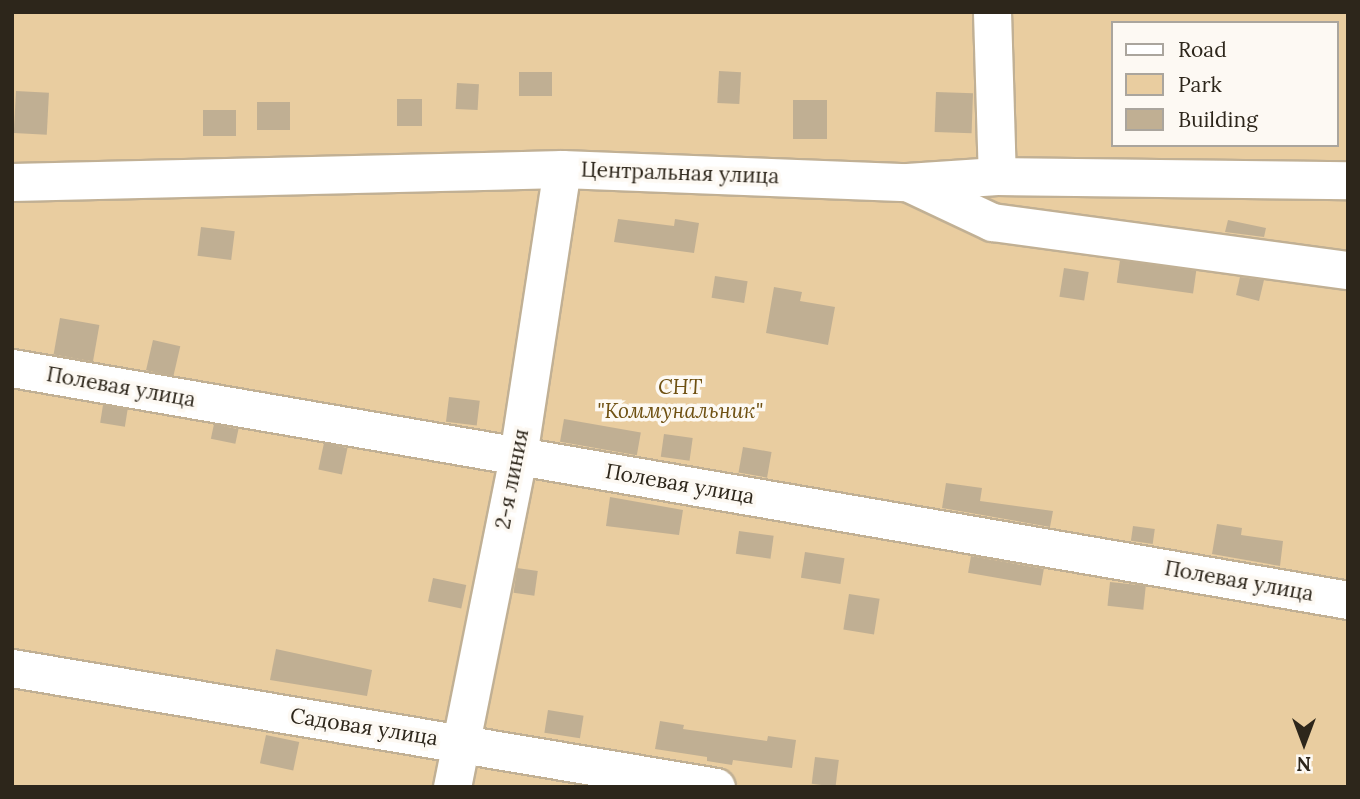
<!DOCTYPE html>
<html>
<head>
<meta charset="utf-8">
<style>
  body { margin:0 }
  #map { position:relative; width:1360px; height:799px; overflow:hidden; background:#fceacc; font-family:Lora,serif }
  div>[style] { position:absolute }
  .green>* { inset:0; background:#e9cda0 }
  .building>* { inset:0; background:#c0af93; transform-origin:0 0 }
  .roads { filter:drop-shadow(2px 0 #c1b094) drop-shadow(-2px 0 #c1b094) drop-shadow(0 2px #c1b094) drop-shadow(0 -2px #c1b094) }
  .minor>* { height:37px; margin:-18.5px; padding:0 18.5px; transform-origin:18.5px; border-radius:18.5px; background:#fff }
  span { translate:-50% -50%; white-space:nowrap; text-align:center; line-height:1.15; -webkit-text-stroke:7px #fdf9f3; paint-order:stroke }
  .street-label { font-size:21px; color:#2d261b }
  .park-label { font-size:21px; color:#6f5113; font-style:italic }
  .frame { position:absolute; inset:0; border:14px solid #2d261b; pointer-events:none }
  .legend { position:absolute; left:1111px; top:21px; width:228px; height:126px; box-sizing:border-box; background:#fdf9f3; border:2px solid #aaa59d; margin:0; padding:9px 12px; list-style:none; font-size:21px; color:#2d261b }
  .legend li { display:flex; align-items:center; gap:14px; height:35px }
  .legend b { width:35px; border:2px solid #aaa59d }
  .north { position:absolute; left:1269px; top:708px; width:70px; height:70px; -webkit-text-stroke:5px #fdf9f3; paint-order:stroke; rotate:180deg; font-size:19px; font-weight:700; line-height:28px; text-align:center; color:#2d261b }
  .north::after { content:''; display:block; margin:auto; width:24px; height:32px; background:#2d261b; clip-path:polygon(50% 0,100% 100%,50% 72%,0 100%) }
</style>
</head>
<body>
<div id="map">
  <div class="green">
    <div style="clip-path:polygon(evenodd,12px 12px,1348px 12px,1348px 787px,12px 787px,12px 12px,1113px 23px,1337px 23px,1337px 145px,1113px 145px,1113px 23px)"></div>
  </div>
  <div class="building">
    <div style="left:719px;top:71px;width:22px;height:32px;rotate:3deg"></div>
    <div style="left:552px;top:72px;width:24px;height:33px;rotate:90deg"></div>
    <div style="left:457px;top:83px;width:22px;height:26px;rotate:3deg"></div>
    <div style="left:16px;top:91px;width:33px;height:42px;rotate:3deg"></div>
    <div style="left:936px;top:92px;width:37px;height:40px;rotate:2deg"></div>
    <div style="left:422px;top:99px;width:27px;height:25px;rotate:90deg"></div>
    <div style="left:793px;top:100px;width:34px;height:39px"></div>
    <div style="left:290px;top:102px;width:28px;height:33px;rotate:90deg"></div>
    <div style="left:236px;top:110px;width:26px;height:33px;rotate:90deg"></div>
    <div style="clip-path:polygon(618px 219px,674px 226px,675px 219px,699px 223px,694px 253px,614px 242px)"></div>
    <div style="clip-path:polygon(1228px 220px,1266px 228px,1264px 237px,1225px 232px)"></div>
    <div style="left:201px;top:227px;width:34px;height:29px;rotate:7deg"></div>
    <div style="left:1120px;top:260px;width:77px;height:23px;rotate:8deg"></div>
    <div style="left:1064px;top:268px;width:25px;height:29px;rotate:9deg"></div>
    <div style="left:715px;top:276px;width:33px;height:22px;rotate:9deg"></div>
    <div style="clip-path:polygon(1240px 277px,1264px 280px,1259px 301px,1236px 295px)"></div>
    <div style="clip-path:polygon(774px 287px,802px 292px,800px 301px,835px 307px,828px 345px,766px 333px)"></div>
    <div style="left:60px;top:318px;width:40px;height:37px;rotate:10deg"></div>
    <div style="left:153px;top:340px;width:28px;height:31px;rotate:13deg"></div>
    <div style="left:449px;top:397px;width:31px;height:25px;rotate:7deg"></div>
    <div style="left:103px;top:405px;width:25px;height:18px;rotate:9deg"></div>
    <div style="left:564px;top:419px;width:78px;height:23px;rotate:10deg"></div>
    <div style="left:214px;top:424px;width:25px;height:15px;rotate:12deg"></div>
    <div style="left:664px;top:434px;width:29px;height:23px;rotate:8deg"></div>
    <div style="left:324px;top:443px;width:24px;height:27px;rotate:12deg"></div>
    <div style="left:743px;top:447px;width:29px;height:26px;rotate:10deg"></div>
    <div style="clip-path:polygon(946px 483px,982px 488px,980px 501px,1053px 511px,1050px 527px,942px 508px)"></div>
    <div style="clip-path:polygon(610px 497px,683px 510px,679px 535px,606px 526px)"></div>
    <div style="clip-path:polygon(1217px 524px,1242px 528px,1241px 535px,1283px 541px,1280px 566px,1212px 554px)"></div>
    <div style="left:1133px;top:526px;width:22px;height:15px;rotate:8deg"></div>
    <div style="left:739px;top:531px;width:35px;height:23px;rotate:8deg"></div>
    <div style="left:805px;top:552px;width:40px;height:26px;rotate:9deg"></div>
    <div style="left:971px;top:556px;width:74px;height:17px;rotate:10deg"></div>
    <div style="left:517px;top:568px;width:21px;height:25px;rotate:8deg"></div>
    <div style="left:433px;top:578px;width:34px;height:24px;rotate:12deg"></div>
    <div style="left:1110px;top:582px;width:36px;height:24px;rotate:6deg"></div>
    <div style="left:849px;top:594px;width:31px;height:36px;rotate:9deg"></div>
    <div style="clip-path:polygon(276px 649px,372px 670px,367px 696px,270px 680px)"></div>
    <div style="left:548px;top:710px;width:36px;height:23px;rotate:9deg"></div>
    <div style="clip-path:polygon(660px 721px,684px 725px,683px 729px,767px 741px,768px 736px,796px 740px,792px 768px,733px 760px,732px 765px,707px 761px,707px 757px,655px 749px)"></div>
    <div style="left:266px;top:735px;width:34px;height:29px;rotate:12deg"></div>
    <div style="left:815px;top:757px;width:24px;height:27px;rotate:7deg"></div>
  </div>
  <div class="roads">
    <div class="minor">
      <div style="left:992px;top:12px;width:164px;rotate:88.3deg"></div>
      <div style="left:12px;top:182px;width:550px;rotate:-1.35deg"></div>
      <div style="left:562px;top:169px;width:345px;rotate:2.2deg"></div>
      <div style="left:907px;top:182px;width:90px;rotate:-3.8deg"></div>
      <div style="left:997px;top:176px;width:351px;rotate:0.7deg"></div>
      <div style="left:909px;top:183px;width:92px;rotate:25.2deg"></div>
      <div style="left:992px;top:222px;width:359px;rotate:7.7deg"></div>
      <div style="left:12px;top:368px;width:1356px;rotate:9.85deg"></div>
      <div style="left:12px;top:668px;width:714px;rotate:9.59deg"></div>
      <div style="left:452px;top:787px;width:338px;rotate:-78.7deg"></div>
      <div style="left:518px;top:456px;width:290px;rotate:-81.3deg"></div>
    </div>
  </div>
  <div class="street-label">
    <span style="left:680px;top:173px;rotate:2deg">Центральная улица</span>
    <span style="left:121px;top:387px;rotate:10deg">Полевая улица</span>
    <span style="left:512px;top:479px;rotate:-79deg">2-я линия</span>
    <span style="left:680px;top:484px;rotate:10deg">Полевая улица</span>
    <span style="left:1239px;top:581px;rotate:10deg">Полевая улица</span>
    <span style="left:364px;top:727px;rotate:9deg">Садовая улица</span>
  </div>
  <div class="park-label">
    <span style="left:680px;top:399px">СНТ<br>"Коммунальник"</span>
  </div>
  <div class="frame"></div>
  <ul class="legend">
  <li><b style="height:9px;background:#fff"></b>Road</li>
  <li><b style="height:19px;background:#e9cda0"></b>Park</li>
  <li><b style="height:19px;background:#c0af93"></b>Building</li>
  </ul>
  <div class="north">N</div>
</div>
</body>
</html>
